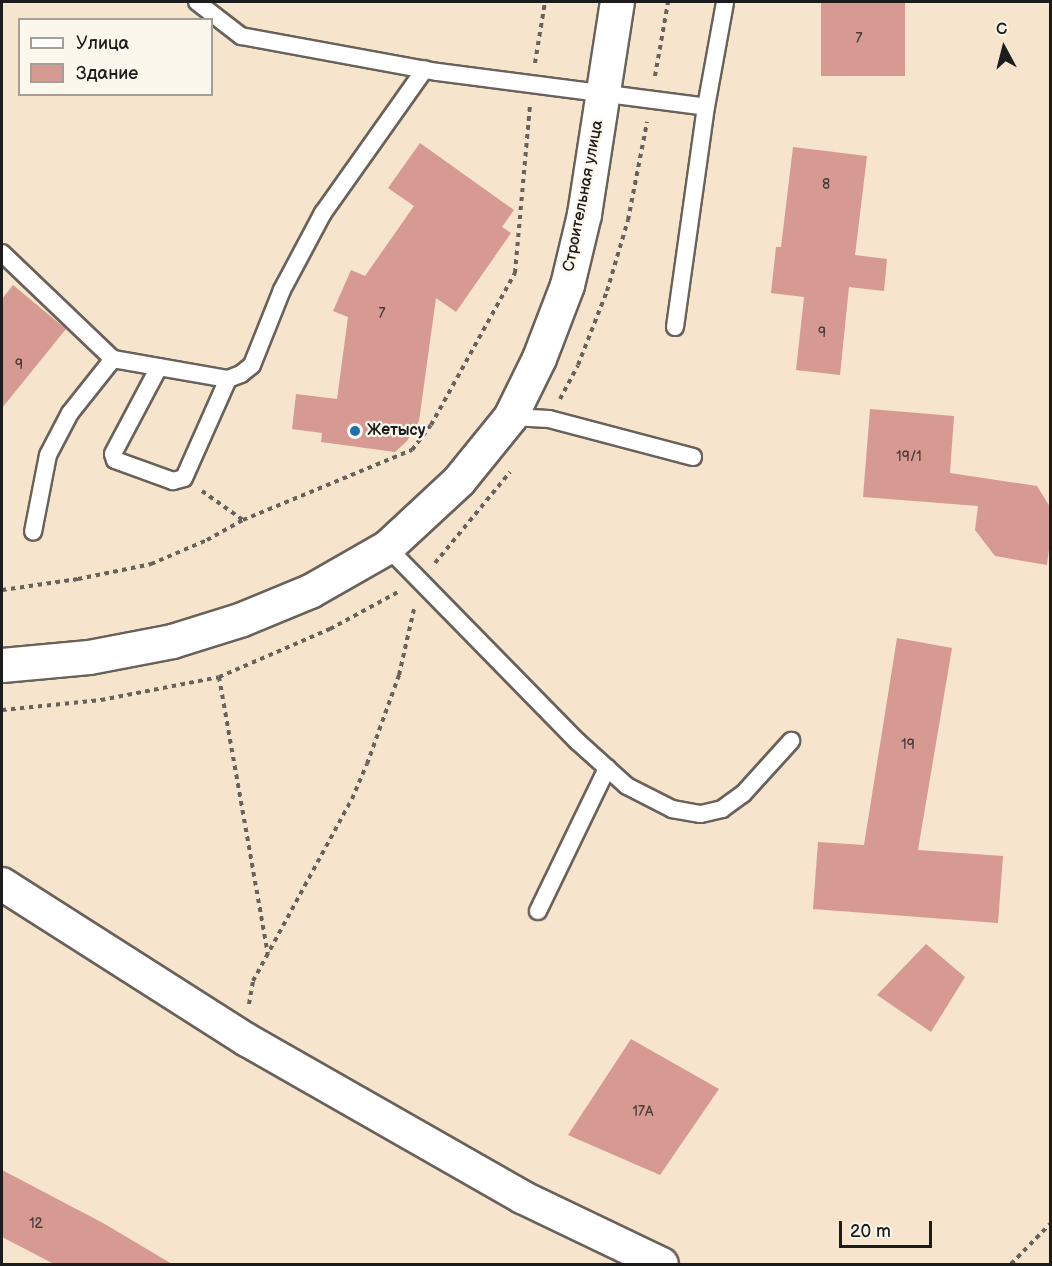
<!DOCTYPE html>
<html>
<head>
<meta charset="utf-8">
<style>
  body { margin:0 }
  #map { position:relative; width:1052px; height:1266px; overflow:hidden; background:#f6e4cc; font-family:"Balsamiq Sans",sans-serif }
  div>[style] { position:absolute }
  .building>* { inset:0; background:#d79a92; transform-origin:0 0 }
  .path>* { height:4px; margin-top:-2px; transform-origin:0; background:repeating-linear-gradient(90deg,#68625a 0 4.5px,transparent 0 9px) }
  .roads { filter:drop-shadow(2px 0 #68625a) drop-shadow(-2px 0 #68625a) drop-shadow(0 2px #68625a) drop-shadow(0 -2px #68625a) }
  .service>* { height:16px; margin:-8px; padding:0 8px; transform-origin:8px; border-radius:8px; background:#fff }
  .minor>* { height:32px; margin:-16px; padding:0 16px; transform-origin:16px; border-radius:16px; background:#fff }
  .tertiary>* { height:33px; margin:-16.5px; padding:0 16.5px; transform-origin:16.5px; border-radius:16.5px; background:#fff }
  .dots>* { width:16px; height:16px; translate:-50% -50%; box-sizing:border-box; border:3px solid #fbf7ec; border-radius:50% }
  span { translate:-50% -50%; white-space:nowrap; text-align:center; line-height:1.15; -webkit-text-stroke:4.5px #fbf7ec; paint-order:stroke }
  .number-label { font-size:14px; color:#4b3c3a }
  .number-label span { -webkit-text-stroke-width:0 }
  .street-label { font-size:16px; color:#1c1c1c }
  .poi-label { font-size:16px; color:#1c1c1c; font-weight:700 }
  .left { translate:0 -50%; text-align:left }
  .frame { position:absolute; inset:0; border:3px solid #1c1c1c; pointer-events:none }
  .legend { position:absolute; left:18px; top:18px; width:195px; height:78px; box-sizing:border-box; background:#fbf7ec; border:2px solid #a29f99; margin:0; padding:8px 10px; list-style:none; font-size:18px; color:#1c1c1c }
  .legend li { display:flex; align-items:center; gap:12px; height:30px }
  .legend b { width:30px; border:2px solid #a29f99 }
  .north { position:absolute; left:974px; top:18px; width:60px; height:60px; -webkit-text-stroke:4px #fbf7ec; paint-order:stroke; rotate:353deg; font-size:16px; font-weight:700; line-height:24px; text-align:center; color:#1c1c1c }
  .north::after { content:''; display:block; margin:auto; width:21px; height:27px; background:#1c1c1c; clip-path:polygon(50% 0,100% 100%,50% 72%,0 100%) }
  .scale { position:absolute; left:839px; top:1221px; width:93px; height:27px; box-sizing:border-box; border:3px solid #1c1c1c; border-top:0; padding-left:8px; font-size:18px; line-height:21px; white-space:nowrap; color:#1c1c1c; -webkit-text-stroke:4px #fbf7ec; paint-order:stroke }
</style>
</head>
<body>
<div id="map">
  <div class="building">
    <div style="left:821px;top:2px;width:84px;height:74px"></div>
    <div style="clip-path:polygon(420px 143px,514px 210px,502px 227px,511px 233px,456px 312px,436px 298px,419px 421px,407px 441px,395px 452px,321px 442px,322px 433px,292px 429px,296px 394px,337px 399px,348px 317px,333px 311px,351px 270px,365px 276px,414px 206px,388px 188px)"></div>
    <div style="clip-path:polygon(793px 147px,867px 156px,855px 255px,887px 259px,884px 291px,849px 287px,840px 375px,796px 370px,804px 297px,771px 293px,776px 247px,781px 247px)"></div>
    <div style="clip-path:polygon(13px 285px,66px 329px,2px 408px,2px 299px)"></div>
    <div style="clip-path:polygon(870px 409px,954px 416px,950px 473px,1037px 486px,1050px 507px,1050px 541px,1047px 565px,995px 556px,975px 530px,978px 506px,863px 497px)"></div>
    <div style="clip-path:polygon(897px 638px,952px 648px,918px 850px,1003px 856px,998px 923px,813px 909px,818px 842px,864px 845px)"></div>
    <div style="clip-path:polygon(926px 944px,965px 977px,931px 1032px,877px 995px)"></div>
    <div style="clip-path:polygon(631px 1039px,719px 1089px,660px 1175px,568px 1135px)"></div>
    <div style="clip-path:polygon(2px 1170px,103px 1223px,172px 1264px,54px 1264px,2px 1237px)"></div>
  </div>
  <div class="path">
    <div style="left:535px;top:63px;width:62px;rotate:-80.7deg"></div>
    <div style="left:655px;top:76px;width:75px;rotate:-80deg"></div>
    <div style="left:560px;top:399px;width:38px;rotate:-62deg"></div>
    <div style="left:578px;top:365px;width:79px;rotate:-68.6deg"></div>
    <div style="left:607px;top:291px;width:74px;rotate:-73.5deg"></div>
    <div style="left:628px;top:220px;width:100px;rotate:-79deg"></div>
    <div style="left:202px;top:491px;width:50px;rotate:35.3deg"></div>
    <div style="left:435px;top:563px;width:118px;rotate:-50.5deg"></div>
    <div style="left:2px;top:590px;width:77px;rotate:-8.2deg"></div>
    <div style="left:78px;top:579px;width:75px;rotate:-11.6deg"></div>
    <div style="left:151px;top:564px;width:61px;rotate:-23.2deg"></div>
    <div style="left:207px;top:540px;width:41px;rotate:-29.1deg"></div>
    <div style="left:243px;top:520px;width:183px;rotate:-22.5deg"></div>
    <div style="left:412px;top:450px;width:31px;rotate:-53deg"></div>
    <div style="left:431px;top:425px;width:174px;rotate:-61.1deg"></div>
    <div style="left:515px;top:273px;width:168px;rotate:-84.9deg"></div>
    <div style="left:219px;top:677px;width:281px;rotate:80deg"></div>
    <div style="left:2px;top:710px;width:100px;rotate:-5.8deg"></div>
    <div style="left:101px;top:700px;width:120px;rotate:-11deg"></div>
    <div style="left:219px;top:677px;width:121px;rotate:-23.4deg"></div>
    <div style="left:330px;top:629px;width:77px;rotate:-28.6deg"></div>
    <div style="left:249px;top:1004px;width:23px;rotate:-80deg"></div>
    <div style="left:253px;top:981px;width:207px;rotate:-61.5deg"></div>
    <div style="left:352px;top:799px;width:38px;rotate:-67deg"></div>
    <div style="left:367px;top:764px;width:95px;rotate:-70.2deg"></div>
    <div style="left:399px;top:675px;width:68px;rotate:-77.2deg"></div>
    <div style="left:1011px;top:1264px;width:56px;rotate:-45.7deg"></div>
  </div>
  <div class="roads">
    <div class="service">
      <div style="left:197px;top:2px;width:56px;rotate:37.7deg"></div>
      <div style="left:241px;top:36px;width:200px;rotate:10.4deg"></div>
      <div style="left:438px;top:72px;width:270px;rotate:7.4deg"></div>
      <div style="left:706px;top:107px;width:107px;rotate:-79.7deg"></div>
      <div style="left:2px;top:253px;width:153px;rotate:43.7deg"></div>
      <div style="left:113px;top:359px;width:69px;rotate:128.5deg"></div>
      <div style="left:70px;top:413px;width:47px;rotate:117.6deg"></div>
      <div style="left:48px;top:455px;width:78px;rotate:101deg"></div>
      <div style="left:675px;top:327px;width:222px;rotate:-82deg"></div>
      <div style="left:113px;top:359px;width:117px;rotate:9.9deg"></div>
      <div style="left:228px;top:379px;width:14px;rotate:-21deg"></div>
      <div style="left:241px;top:374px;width:14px;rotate:-39deg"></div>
      <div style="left:252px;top:365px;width:81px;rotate:-68.2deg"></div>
      <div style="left:282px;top:290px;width:87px;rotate:-62deg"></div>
      <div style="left:323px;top:213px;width:176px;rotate:-54.7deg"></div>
      <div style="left:159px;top:367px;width:98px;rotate:117.9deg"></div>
      <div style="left:113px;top:454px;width:6px;rotate:72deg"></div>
      <div style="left:115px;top:460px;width:62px;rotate:19.9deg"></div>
      <div style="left:173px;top:481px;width:11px;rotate:-15deg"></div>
      <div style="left:184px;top:478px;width:108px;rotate:-66deg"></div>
      <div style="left:510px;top:417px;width:39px;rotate:3deg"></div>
      <div style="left:549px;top:419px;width:149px;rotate:14.8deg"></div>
      <div style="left:387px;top:547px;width:272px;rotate:45.6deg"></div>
      <div style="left:577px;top:741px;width:67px;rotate:42deg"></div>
      <div style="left:627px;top:786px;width:51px;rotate:27.1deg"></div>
      <div style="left:672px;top:809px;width:29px;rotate:10deg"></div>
      <div style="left:701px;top:814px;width:22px;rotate:-13deg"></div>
      <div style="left:722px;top:809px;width:26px;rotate:-36deg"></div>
      <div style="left:743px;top:794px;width:72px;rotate:-47.8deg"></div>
      <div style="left:538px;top:911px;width:159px;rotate:-64.2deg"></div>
    </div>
    <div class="minor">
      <div style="left:2px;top:884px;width:290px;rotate:32.5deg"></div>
      <div style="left:247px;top:1040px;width:317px;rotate:29.7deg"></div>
      <div style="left:522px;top:1197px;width:155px;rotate:25.6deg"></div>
    </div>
    <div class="tertiary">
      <div style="left:2px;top:665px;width:87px;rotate:-5.3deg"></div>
      <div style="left:89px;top:657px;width:85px;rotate:-10.9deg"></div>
      <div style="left:172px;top:641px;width:73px;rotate:-17.4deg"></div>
      <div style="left:242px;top:619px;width:74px;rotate:-22.4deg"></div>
      <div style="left:310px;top:591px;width:89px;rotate:-29.7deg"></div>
      <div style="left:387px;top:547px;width:98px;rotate:-42.9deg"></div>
      <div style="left:459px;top:480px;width:81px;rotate:-51deg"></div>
      <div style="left:510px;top:417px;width:66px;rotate:-63.8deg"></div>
      <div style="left:539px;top:358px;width:78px;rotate:-69deg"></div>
      <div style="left:567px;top:285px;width:73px;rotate:-76.5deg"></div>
      <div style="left:584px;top:214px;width:215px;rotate:-81.2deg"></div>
    </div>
  </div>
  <div class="dots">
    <div style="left:355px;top:431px;background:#1f6fb2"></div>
  </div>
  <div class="number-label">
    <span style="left:859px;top:39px">7</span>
    <span style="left:826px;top:185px">8</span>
    <span style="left:382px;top:314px">7</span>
    <span style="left:822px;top:333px">9</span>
    <span style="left:19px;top:365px">9</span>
    <span style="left:909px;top:457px">19/1</span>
    <span style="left:908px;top:745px">19</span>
    <span style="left:643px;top:1112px">17А</span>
    <span style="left:36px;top:1224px">12</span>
  </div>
  <div class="street-label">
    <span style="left:584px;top:196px;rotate:-79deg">Строительная улица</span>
  </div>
  <div class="poi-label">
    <span class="left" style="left:367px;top:431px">Жетысу</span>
  </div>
  <div class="frame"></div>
  <ul class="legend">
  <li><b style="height:8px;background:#fff"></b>Улица</li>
  <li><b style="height:16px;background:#d79a92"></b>Здание</li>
  </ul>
  <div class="north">С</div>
  <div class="scale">20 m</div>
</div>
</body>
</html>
